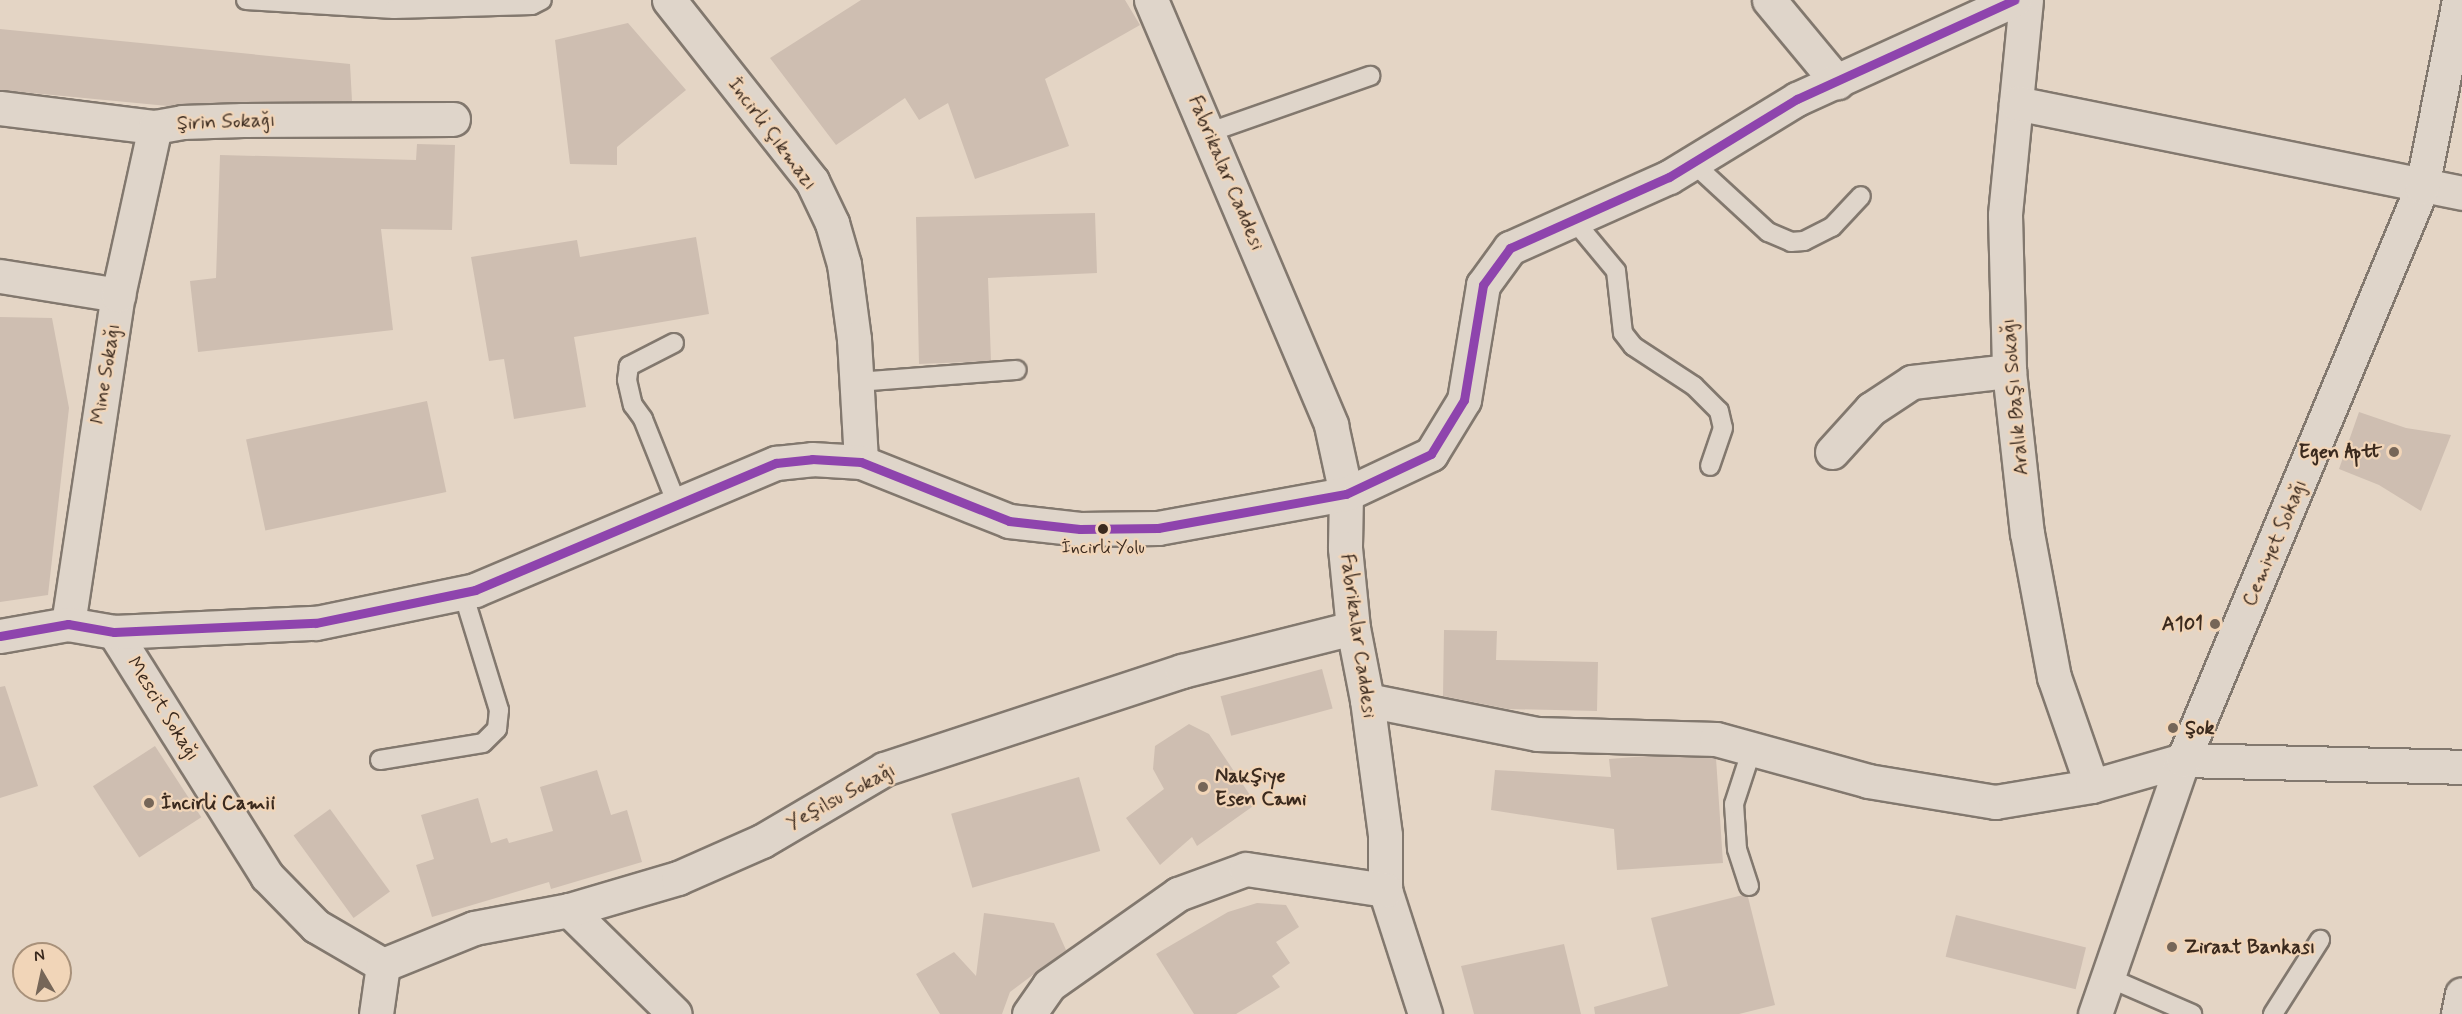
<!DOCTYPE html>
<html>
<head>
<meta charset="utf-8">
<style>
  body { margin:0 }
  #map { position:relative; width:2462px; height:1014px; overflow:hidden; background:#e4d5c5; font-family:Mynerve,sans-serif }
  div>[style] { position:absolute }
  .building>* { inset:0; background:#cebeb1; transform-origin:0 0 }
  .roads { filter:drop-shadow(2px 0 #82786e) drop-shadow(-2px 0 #82786e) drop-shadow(0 2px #82786e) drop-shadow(0 -2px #82786e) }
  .service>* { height:18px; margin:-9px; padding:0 9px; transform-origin:9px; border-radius:9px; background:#dfd5ca }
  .minor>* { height:33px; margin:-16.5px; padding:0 16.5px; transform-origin:16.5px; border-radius:16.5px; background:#dfd5ca }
  .tertiary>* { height:33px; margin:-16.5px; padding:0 16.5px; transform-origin:16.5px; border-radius:16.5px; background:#dfd5ca }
  .bus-1>* { height:9px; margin:-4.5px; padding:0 4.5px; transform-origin:4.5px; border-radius:4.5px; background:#8e44ad }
  .dots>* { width:16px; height:16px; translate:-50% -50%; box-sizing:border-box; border:3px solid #f1d5b8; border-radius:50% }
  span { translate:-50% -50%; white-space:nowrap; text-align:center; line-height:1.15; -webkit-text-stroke:4.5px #f1d5b8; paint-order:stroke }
  .bus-label { font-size:18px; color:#3b2a1e }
  .street-label { font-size:20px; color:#3b2a1e }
  .poi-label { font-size:20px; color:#3b2a1e; font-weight:700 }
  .right { translate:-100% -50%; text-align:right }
  .left { translate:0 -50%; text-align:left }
  .north { position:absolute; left:12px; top:942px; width:60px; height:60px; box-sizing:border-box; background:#f1d5b8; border:2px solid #a8917a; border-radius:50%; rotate:351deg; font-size:16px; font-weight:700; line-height:24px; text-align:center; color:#3b2a1e }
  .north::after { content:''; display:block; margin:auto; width:21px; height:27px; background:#766658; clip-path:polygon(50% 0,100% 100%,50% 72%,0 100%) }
</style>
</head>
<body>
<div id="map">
  <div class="building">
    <div style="clip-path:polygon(861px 0,1125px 0,1140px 25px,1045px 79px,1069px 146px,975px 179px,948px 103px,919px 120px,905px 98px,836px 145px,770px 58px)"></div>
    <div style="clip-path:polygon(628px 23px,686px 90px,617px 147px,617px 165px,570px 164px,555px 40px)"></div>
    <div style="clip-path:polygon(0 29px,350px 64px,352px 101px,168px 106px,0 90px)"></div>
    <div style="clip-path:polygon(417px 144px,455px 145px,452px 230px,381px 229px,393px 330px,198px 352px,190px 281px,216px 278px,220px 155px,416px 160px)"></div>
    <div style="clip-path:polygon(1095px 213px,1097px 273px,988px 278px,991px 361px,919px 364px,916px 217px)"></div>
    <div style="clip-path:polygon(696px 237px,709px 314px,574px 337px,586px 407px,514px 419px,504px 359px,489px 361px,471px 257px,577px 240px,580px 257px)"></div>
    <div style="clip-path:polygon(0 317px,52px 318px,69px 408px,48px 595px,0 602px)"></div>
    <div style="left:427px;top:401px;width:93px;height:185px;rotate:78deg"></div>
    <div style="clip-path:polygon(2359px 412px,2406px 428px,2451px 435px,2421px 511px,2379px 485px,2339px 469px)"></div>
    <div style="clip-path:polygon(1444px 630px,1497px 631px,1496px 660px,1598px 662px,1597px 711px,1508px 709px,1443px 696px)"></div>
    <div style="left:1322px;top:669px;width:41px;height:105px;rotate:75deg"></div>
    <div style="clip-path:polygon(5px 686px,38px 786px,0 798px,0 687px)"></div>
    <div style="clip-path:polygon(1189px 724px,1209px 734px,1256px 804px,1197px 846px,1192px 837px,1160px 865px,1126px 818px,1164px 789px,1153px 769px,1155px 746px)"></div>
    <div style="left:155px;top:746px;width:85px;height:74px;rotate:57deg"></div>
    <div style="clip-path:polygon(1647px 756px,1716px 758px,1723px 863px,1617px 870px,1614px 829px,1491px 810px,1495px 770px,1611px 777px,1609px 759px)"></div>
    <div style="clip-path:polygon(597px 770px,611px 815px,627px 810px,642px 862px,551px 889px,549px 882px,432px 917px,416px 865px,434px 859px,421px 815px,478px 798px,491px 843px,507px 838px,509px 843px,553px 831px,540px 787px)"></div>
    <div style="left:1079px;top:777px;width:77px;height:133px;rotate:74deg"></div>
    <div style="left:330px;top:809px;width:102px;height:45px;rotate:54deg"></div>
    <div style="clip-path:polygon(1743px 895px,1748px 897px,1775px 1005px,1739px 1014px,1595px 1014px,1594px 1007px,1668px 986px,1651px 918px)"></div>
    <div style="clip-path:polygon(1257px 903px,1286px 905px,1299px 927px,1276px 942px,1290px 963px,1272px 976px,1280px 987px,1236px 1014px,1194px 1014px,1156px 954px,1228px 912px)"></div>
    <div style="clip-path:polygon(984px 913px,1054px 923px,1066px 950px,1010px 992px,1002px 1014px,940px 1014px,916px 974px,954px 952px,976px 976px)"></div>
    <div style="left:1956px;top:915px;width:134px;height:43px;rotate:14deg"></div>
    <div style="clip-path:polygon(1564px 944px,1581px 1014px,1474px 1014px,1461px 966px)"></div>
  </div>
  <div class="roads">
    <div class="service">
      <div style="left:246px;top:0;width:148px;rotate:3.5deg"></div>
      <div style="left:394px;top:9px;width:138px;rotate:-1.7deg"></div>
      <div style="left:532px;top:5px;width:11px;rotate:-27deg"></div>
      <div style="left:1210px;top:132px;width:170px;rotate:-19.3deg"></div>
      <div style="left:1693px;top:163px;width:102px;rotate:42.6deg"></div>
      <div style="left:1768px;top:232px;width:25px;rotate:23deg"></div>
      <div style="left:1791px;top:242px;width:13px;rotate:-4deg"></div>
      <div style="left:1804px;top:241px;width:31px;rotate:-27deg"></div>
      <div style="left:1832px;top:227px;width:42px;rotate:-46.9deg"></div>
      <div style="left:1572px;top:218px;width:69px;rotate:50.3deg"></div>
      <div style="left:1616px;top:271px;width:62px;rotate:83.6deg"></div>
      <div style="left:1623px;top:333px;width:16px;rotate:52deg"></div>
      <div style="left:1633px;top:346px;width:73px;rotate:33.3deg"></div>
      <div style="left:1694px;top:386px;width:35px;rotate:45deg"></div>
      <div style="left:1719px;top:411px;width:17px;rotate:77deg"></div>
      <div style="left:1723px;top:428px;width:40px;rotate:108.9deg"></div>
      <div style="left:674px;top:343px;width:51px;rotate:152.9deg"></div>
      <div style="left:629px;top:366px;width:14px;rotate:98deg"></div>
      <div style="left:627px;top:380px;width:26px;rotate:77deg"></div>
      <div style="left:633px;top:405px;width:17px;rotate:54deg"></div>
      <div style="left:643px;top:419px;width:92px;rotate:68.2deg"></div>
      <div style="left:856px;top:382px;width:161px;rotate:-4.3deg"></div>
      <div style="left:380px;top:760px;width:104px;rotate:-9.4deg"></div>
      <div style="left:483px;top:743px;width:20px;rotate:-45deg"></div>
      <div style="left:497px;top:729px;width:19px;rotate:-84deg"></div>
      <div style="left:499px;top:710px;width:122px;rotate:-107.1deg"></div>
      <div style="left:1749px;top:886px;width:39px;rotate:-108deg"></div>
      <div style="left:1737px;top:849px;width:45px;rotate:-93.8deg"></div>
      <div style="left:1734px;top:804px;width:58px;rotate:-71.9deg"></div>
      <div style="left:2107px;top:977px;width:93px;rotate:23.5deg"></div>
      <div style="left:2273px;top:1014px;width:88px;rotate:-57.6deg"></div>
    </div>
    <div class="minor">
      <div style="left:669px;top:0;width:231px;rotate:51.7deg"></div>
      <div style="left:812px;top:181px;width:47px;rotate:64.5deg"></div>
      <div style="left:832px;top:223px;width:43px;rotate:73.7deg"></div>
      <div style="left:844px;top:264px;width:76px;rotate:82.4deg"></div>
      <div style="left:854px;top:339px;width:123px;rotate:86.7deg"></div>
      <div style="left:1151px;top:0;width:462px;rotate:67deg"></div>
      <div style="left:1331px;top:425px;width:71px;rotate:77.7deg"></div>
      <div style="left:1346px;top:494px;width:54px;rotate:91.1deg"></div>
      <div style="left:1345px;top:548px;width:80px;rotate:84.3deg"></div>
      <div style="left:1353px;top:628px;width:73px;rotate:79deg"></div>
      <div style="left:1367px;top:700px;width:136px;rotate:82.4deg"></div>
      <div style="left:1385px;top:835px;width:55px;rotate:90deg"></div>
      <div style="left:1385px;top:890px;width:130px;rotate:72.1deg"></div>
      <div style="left:1769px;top:0;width:107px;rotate:50.3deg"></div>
      <div style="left:2026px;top:0;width:216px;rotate:95.6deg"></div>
      <div style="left:2005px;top:215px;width:156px;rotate:88.5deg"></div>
      <div style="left:2009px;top:371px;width:163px;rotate:83.7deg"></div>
      <div style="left:2027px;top:533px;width:147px;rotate:79.4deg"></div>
      <div style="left:2054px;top:677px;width:115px;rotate:70.8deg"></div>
      <div style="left:2016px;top:103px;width:455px;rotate:11.4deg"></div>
      <div style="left:0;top:108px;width:156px;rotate:7deg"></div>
      <div style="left:155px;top:127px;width:27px;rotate:-10deg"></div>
      <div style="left:182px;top:122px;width:61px;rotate:-1.9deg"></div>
      <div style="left:243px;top:120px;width:210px;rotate:-0.3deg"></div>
      <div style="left:0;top:276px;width:120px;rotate:9.1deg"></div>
      <div style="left:1832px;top:452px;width:58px;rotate:-47.8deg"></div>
      <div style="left:1871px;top:409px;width:49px;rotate:-33.4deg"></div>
      <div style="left:1912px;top:382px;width:98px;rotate:-6.5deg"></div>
      <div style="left:68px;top:624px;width:333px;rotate:-81.4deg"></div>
      <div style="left:118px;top:295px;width:172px;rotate:-77.6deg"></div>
      <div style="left:114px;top:632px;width:288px;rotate:57.9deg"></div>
      <div style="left:267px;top:876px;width:70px;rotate:45.6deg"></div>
      <div style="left:316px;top:926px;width:78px;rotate:30.2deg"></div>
      <div style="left:0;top:636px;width:69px;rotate:-10deg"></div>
      <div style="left:68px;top:624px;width:47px;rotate:9.9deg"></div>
      <div style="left:114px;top:632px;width:202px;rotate:-2.6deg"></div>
      <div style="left:316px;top:623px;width:162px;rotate:-11.7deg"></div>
      <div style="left:475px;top:590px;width:327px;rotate:-22.9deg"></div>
      <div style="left:776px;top:463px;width:36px;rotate:-6deg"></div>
      <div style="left:812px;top:459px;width:49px;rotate:3.5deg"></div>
      <div style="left:861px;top:462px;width:159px;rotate:21.7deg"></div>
      <div style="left:1009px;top:521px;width:71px;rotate:6.4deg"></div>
      <div style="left:1080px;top:529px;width:78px;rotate:-0.7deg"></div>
      <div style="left:1158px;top:528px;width:191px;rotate:-10.3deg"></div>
      <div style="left:1367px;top:700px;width:173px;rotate:11.3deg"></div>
      <div style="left:1537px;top:734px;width:179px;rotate:1.6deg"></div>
      <div style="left:1716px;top:739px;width:158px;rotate:15.4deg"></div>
      <div style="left:1868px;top:781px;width:129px;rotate:9.4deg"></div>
      <div style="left:1995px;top:802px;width:98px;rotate:-9.4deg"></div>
      <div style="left:2092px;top:786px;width:95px;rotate:-15.9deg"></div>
      <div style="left:2183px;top:760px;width:279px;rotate:1.4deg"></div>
      <div style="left:569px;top:910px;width:148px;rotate:44.5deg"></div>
      <div style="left:376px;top:1014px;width:49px;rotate:-81.9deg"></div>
      <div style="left:383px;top:965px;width:98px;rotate:-22.1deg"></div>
      <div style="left:474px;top:928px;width:97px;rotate:-10.7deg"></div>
      <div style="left:569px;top:910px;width:114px;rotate:-16.4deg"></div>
      <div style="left:678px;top:878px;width:92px;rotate:-23.8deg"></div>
      <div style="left:762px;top:841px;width:142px;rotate:-30.5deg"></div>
      <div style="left:884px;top:769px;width:314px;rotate:-18.2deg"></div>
      <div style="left:1182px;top:671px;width:176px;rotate:-14.1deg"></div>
      <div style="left:1029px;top:1014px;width:35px;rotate:-55deg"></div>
      <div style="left:1049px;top:985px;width:158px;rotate:-35.2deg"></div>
      <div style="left:1178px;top:894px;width:72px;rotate:-20.2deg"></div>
      <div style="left:1246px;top:869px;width:141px;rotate:8.6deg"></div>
      <div style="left:2095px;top:1014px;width:269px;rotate:-70.9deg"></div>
      <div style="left:2183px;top:760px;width:621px;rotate:-67.36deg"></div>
      <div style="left:2422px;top:187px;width:191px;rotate:-78.8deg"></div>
      <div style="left:2458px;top:1014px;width:20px;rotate:-79deg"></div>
    </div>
    <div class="tertiary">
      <div style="left:1346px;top:494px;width:94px;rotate:-25.2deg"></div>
      <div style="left:1431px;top:454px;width:63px;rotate:-58.6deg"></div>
      <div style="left:1464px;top:400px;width:117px;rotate:-80.6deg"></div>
      <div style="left:1483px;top:285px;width:46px;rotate:-53.9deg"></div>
      <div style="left:1510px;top:248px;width:174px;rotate:-24.1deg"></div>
      <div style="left:1669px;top:177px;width:150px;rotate:-31.4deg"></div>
      <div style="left:1797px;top:99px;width:239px;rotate:-24.5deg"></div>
    </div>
  </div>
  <div class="bus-1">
    <div style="left:0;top:636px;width:69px;rotate:-10deg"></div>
    <div style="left:68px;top:624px;width:47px;rotate:9.9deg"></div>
    <div style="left:114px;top:632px;width:202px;rotate:-2.6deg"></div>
    <div style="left:316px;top:623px;width:162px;rotate:-11.7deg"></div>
    <div style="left:475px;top:590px;width:327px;rotate:-22.9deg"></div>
    <div style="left:776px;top:463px;width:36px;rotate:-6deg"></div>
    <div style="left:812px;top:459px;width:49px;rotate:3.5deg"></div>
    <div style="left:861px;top:462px;width:159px;rotate:21.7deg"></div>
    <div style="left:1009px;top:521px;width:71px;rotate:6.4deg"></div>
    <div style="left:1080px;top:529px;width:78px;rotate:-0.7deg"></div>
    <div style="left:1158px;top:528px;width:191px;rotate:-10.3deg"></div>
    <div style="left:1346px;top:494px;width:94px;rotate:-25.2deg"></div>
    <div style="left:1431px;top:454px;width:63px;rotate:-58.6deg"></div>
    <div style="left:1464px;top:400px;width:117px;rotate:-80.6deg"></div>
    <div style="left:1483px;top:285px;width:46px;rotate:-53.9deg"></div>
    <div style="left:1510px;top:248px;width:174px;rotate:-24.1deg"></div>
    <div style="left:1669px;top:177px;width:150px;rotate:-31.4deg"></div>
    <div style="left:1797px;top:99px;width:239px;rotate:-24.5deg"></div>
  </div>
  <div class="dots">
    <div style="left:2394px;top:452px;background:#766658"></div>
    <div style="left:1103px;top:529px;background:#3b2a1e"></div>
    <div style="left:2215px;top:624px;background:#766658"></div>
    <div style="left:2173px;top:728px;background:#766658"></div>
    <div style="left:1203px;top:787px;background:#766658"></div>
    <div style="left:149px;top:803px;background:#766658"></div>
    <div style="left:2172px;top:947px;background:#766658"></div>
  </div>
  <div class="bus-label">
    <span style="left:1103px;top:548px">İncirli Yolu</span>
  </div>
  <div class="street-label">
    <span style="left:226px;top:122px;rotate:-2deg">Şirin Sokağı</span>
    <span style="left:772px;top:134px;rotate:53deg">İncirli Çıkmazı</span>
    <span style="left:1226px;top:173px;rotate:67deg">Fabrikalar Caddesi</span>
    <span style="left:106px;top:374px;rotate:-81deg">Mine Sokağı</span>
    <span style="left:2015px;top:397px;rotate:-95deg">Aralık Başı Sokağı</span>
    <span style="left:2275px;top:543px;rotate:-67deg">Cemiyet Sokağı</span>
    <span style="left:1358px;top:636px;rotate:82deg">Fabrikalar Caddesi</span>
    <span style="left:163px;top:709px;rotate:58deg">Mescit Sokağı</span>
    <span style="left:841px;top:797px;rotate:-28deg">Yeşilsu Sokağı</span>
  </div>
  <div class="poi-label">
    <span class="right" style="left:2382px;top:452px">Egen Aptt</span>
    <span class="right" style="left:2203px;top:624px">A101</span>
    <span class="left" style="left:2185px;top:728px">Şok</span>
    <span class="left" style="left:1215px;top:788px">Nakşiye<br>Esen Cami</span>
    <span class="left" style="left:161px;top:803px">İncirli Camii</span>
    <span class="left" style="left:2184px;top:947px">Ziraat Bankası</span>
  </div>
  <div class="north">N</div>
</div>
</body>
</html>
